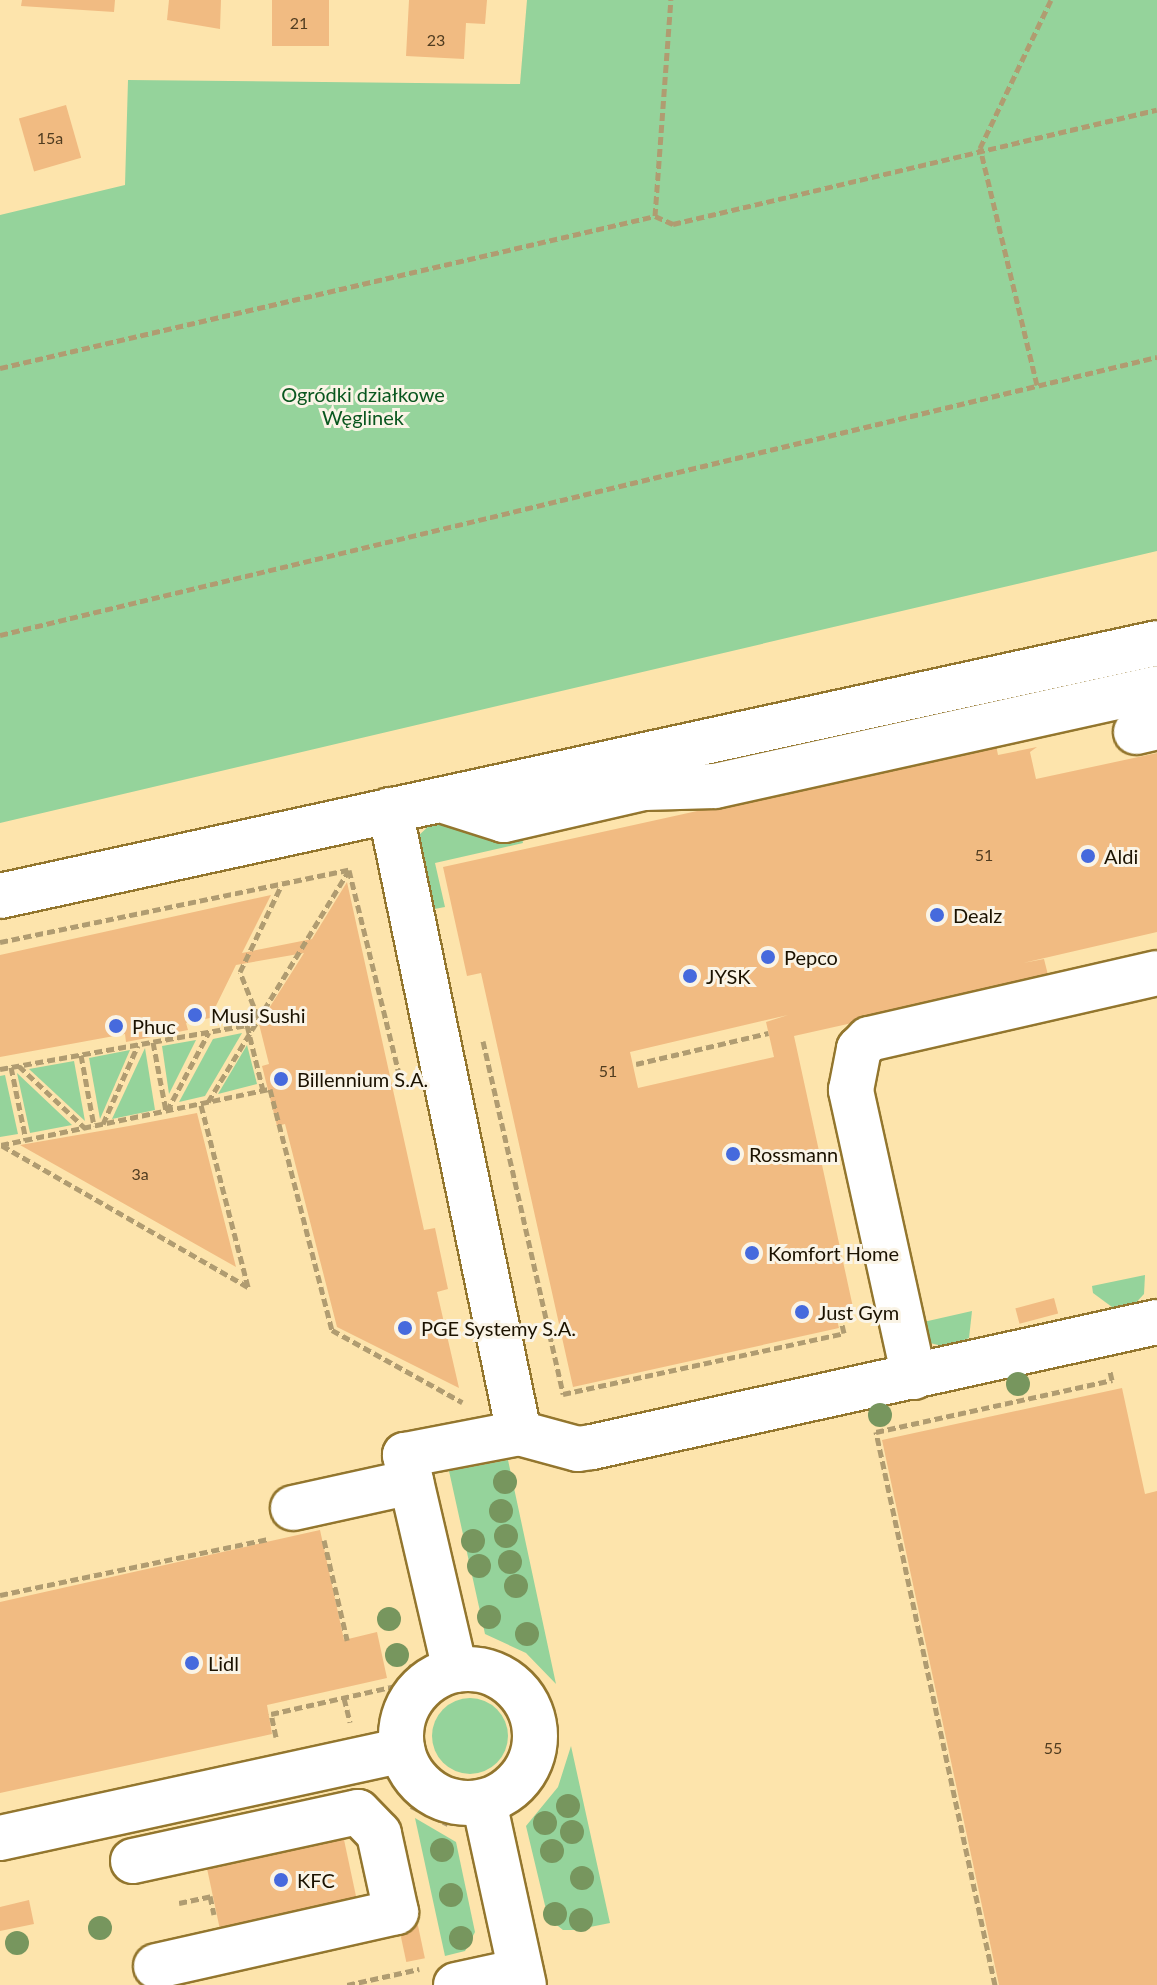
<!DOCTYPE html>
<html>
<head>
<meta charset="utf-8">
<style>
  body { margin:0 }
  #map { position:relative; width:1157px; height:1985px; overflow:hidden; background:#fde4ac; font-family:Lato,sans-serif }
  div>[style] { position:absolute }
  .green>* { inset:0; background:#95d39b }
  .round { border-radius:50% }
  .building>* { inset:0; background:#f1bb82; transform-origin:0 0 }
  .path>* { height:5px; margin-top:-2.5px; transform-origin:0; background:repeating-linear-gradient(90deg,#b09c71 0 8px,transparent 0 12px) }
  .roads { filter:drop-shadow(2px 0 #93762e) drop-shadow(-2px 0 #93762e) drop-shadow(0 2px #93762e) drop-shadow(0 -2px #93762e) }
  .minor>* { height:44px; margin:-22px; padding:0 22px; transform-origin:22px; border-radius:22px; background:#fff }
  .minor>.ring { margin:-22px; padding:0; box-sizing:content-box; background:none; border:44px solid #fff; border-radius:50% }
  .trees>* { width:24px; height:24px; margin:-12px; border-radius:50%; background:#77965e }
  .dots>* { width:22px; height:22px; translate:-50% -50%; box-sizing:border-box; border:4px solid #faf4e6; border-radius:50% }
  span { translate:-50% -50%; white-space:nowrap; text-align:center; line-height:1.15; -webkit-text-stroke:6px #faf4e6; paint-order:stroke }
  .number-label { font-size:16px; color:#503c20 }
  .number-label span { -webkit-text-stroke-width:0 }
  .park-label { font-size:20px; color:#0a571f }
  .poi-label { font-size:20px; color:#1b1200 }
  .left { translate:0 -50%; text-align:left }
</style>
</head>
<body>
<div id="map">
  <div class="green">
    <div style="clip-path:polygon(527px 0,1157px 0,1157px 551px,0 823px,0 215px,125px 185px,128px 80px,520px 84px)"></div>
    <div style="clip-path:polygon(434px 821px,519px 826px,523px 843px,435px 863px,445px 907px,429px 910px,416px 838px)"></div>
    <div style="clip-path:polygon(242px 1033px,205px 1096px,179px 1102px,213px 1039px)"></div>
    <div style="clip-path:polygon(196px 1040px,169px 1094px,162px 1046px)"></div>
    <div style="clip-path:polygon(247px 1045px,257px 1084px,218px 1094px)"></div>
    <div style="clip-path:polygon(145px 1048px,155px 1110px,112px 1119px)"></div>
    <div style="clip-path:polygon(130px 1050px,100px 1119px,89px 1058px)"></div>
    <div style="clip-path:polygon(74px 1061px,85px 1121px,29px 1069px)"></div>
    <div style="clip-path:polygon(17px 1073px,72px 1125px,30px 1133px)"></div>
    <div style="clip-path:polygon(5px 1075px,18px 1134px,0 1137px,0 1076px)"></div>
    <div style="clip-path:polygon(1145px 1275px,1144px 1294px,1132px 1307px,1112px 1307px,1093px 1293px,1092px 1286px)"></div>
    <div style="clip-path:polygon(972px 1311px,969px 1338px,946px 1347px,930px 1343px,919px 1323px)"></div>
    <div style="clip-path:polygon(508px 1460px,556px 1684px,526px 1653px,485px 1634px,449px 1471px)"></div>
    <div class="round" style="left:432px;top:1698px;width:76px;height:76px"></div>
    <div style="clip-path:polygon(571px 1746px,610px 1923px,575px 1930px,563px 1930px,548px 1918px,526px 1826px,558px 1787px)"></div>
    <div style="clip-path:polygon(415px 1818px,456px 1842px,475px 1932px,465px 1951px,445px 1956px)"></div>
  </div>
  <div class="building">
    <div style="clip-path:polygon(22px 0,115px 0,114px 12px,21px 6px)"></div>
    <div style="clip-path:polygon(169px 0,221px 0,220px 29px,167px 20px)"></div>
    <div style="left:272px;top:0;width:57px;height:46px"></div>
    <div style="clip-path:polygon(409px 0,487px 0,485px 24px,466px 23px,464px 59px,406px 56px)"></div>
    <div style="left:66px;top:105px;width:55px;height:49px;rotate:74deg"></div>
    <div style="clip-path:polygon(evenodd,996px 745px,998px 755px,1037px 747px,1030px 752px,1036px 779px,1157px 753px,1157px 932px,1023px 963px,1044px 959px,1049px 979px,794px 1036px,854px 1312px,836px 1316px,839px 1328px,573px 1387px,481px 973px,467px 976px,443px 867px,996px 745px,788px 1015px,766px 1022px,774px 1057px,638px 1088px,630px 1052px,788px 1015px)"></div>
    <div style="clip-path:polygon(347px 882px,424px 1230px,435px 1228px,448px 1289px,437px 1292px,459px 1388px,337px 1327px,285px 1124px,277px 1126px,262px 1066px,269px 1064px,259px 1024px,304px 953px,236px 965px,210px 1018px,186px 1023px,188px 1030px,126px 1042px,125px 1034px,0 1057px,0 955px,271px 895px,242px 953px,312px 939px)"></div>
    <div style="clip-path:polygon(197px 1113px,236px 1267px,20px 1145px,129px 1126px)"></div>
    <div style="left:1054px;top:1298px;width:16px;height:40px;rotate:75deg"></div>
    <div style="clip-path:polygon(1122px 1388px,1145px 1494px,1157px 1491px,1157px 1985px,999px 1985px,882px 1440px)"></div>
    <div style="clip-path:polygon(320px 1530px,344px 1640px,377px 1632px,387px 1678px,267px 1705px,272px 1734px,0 1793px,0 1602px)"></div>
    <div style="left:343px;top:1835px;width:68px;height:140px;rotate:78deg"></div>
    <div style="clip-path:polygon(29px 1900px,34px 1924px,0 1931px,0 1907px)"></div>
    <div style="left:417px;top:1921px;width:38px;height:19px;rotate:78deg"></div>
  </div>
  <div class="path">
    <div style="left:655px;top:216px;width:217px;rotate:-85.8deg"></div>
    <div style="left:0;top:368px;width:672px;rotate:-13.06deg"></div>
    <div style="left:655px;top:216px;width:20px;rotate:24deg"></div>
    <div style="left:673px;top:224px;width:497px;rotate:-13.3deg"></div>
    <div style="left:1037px;top:385px;width:244px;rotate:-103.5deg"></div>
    <div style="left:980px;top:148px;width:164px;rotate:-64.4deg"></div>
    <div style="left:0;top:635px;width:1190px;rotate:-13.51deg"></div>
    <div style="left:0;top:942px;width:356px;rotate:-11.7deg"></div>
    <div style="left:349px;top:870px;width:222px;rotate:76.2deg"></div>
    <div style="left:258px;top:1017px;width:48px;rotate:-111.8deg"></div>
    <div style="left:240px;top:972px;width:93px;rotate:-64.5deg"></div>
    <div style="left:483px;top:1041px;width:362px;rotate:77.2deg"></div>
    <div style="left:563px;top:1394px;width:288px;rotate:-12.2deg"></div>
    <div style="left:844px;top:1333px;width:18px;rotate:-103deg"></div>
    <div style="left:153px;top:1042px;width:70px;rotate:79.3deg"></div>
    <div style="left:81px;top:1055px;width:72px;rotate:79.6deg"></div>
    <div style="left:636px;top:1064px;width:136px;rotate:-13.2deg"></div>
    <div style="left:19px;top:1066px;width:91px;rotate:43.2deg"></div>
    <div style="left:11px;top:1067px;width:75px;rotate:78.4deg"></div>
    <div style="left:0;top:1069px;width:251px;rotate:-10.1deg"></div>
    <div style="left:247px;top:1025px;width:67px;rotate:76.2deg"></div>
    <div style="left:208px;top:1102px;width:271px;rotate:-58.7deg"></div>
    <div style="left:201px;top:1105px;width:188px;rotate:75.5deg"></div>
    <div style="left:248px;top:1287px;width:285px;rotate:-150.1deg"></div>
    <div style="left:1px;top:1145px;width:275px;rotate:-11.8deg"></div>
    <div style="left:270px;top:1089px;width:249px;rotate:75.6deg"></div>
    <div style="left:332px;top:1330px;width:149px;rotate:29deg"></div>
    <div style="left:167px;top:1111px;width:89px;rotate:-62deg"></div>
    <div style="left:103px;top:1124px;width:86px;rotate:-66.1deg"></div>
    <div style="left:324px;top:1540px;width:103px;rotate:77deg"></div>
    <div style="left:0;top:1595px;width:274px;rotate:-11.8deg"></div>
    <div style="left:344px;top:1698px;width:25px;rotate:76deg"></div>
    <div style="left:384px;top:1715px;width:31px;rotate:-69deg"></div>
    <div style="left:395px;top:1686px;width:27px;rotate:-51deg"></div>
    <div style="left:276px;top:1737px;width:24px;rotate:-102deg"></div>
    <div style="left:271px;top:1714px;width:127px;rotate:-12.7deg"></div>
    <div style="left:411px;top:1806px;width:41px;rotate:25.9deg"></div>
    <div style="left:210px;top:1896px;width:19px;rotate:78deg"></div>
    <div style="left:179px;top:1903px;width:34px;rotate:-12deg"></div>
    <div style="left:347px;top:1985px;width:74px;rotate:-12.5deg"></div>
    <div style="left:995px;top:1985px;width:566px;rotate:-102.14deg"></div>
    <div style="left:876px;top:1432px;width:242px;rotate:-12.4deg"></div>
    <div style="left:1112px;top:1380px;width:9px;rotate:-103deg"></div>
  </div>
  <div class="roads">
    <div class="minor">
      <div style="left:1136px;top:732px;width:22px;rotate:-13deg"></div>
      <div style="left:441px;top:800px;width:66px;rotate:17.6deg"></div>
      <div style="left:504px;top:820px;width:144px;rotate:-12.9deg"></div>
      <div style="left:644px;top:788px;width:71px;rotate:-1.6deg"></div>
      <div style="left:715px;top:786px;width:453px;rotate:-12.5deg"></div>
      <div style="left:390px;top:810px;width:636px;rotate:78.3deg"></div>
      <div style="left:0;top:896px;width:1184px;rotate:-12.33deg"></div>
      <div style="left:914px;top:1377px;width:294px;rotate:-102.4deg"></div>
      <div style="left:851px;top:1090px;width:42px;rotate:-79deg"></div>
      <div style="left:859px;top:1049px;width:14px;rotate:-45deg"></div>
      <div style="left:869px;top:1039px;width:295px;rotate:-12.9deg"></div>
      <div style="left:293px;top:1508px;width:121px;rotate:-12.4deg"></div>
      <div class="ring" style="left:401px;top:1669px;width:90px;height:90px"></div>
      <div style="left:455px;top:1670px;width:221px;rotate:-103.1deg"></div>
      <div style="left:405px;top:1455px;width:116px;rotate:-10.9deg"></div>
      <div style="left:519px;top:1433px;width:61px;rotate:15.2deg"></div>
      <div style="left:578px;top:1449px;width:14px;rotate:-8deg"></div>
      <div style="left:592px;top:1447px;width:579px;rotate:-12.48deg"></div>
      <div style="left:484px;top:1802px;width:187px;rotate:77.7deg"></div>
      <div style="left:0;top:1838px;width:412px;rotate:-12.3deg"></div>
      <div style="left:133px;top:1861px;width:230px;rotate:-12.3deg"></div>
      <div style="left:358px;top:1812px;width:30px;rotate:46deg"></div>
      <div style="left:379px;top:1834px;width:80px;rotate:77.7deg"></div>
      <div style="left:396px;top:1912px;width:246px;rotate:167.3deg"></div>
      <div style="left:456px;top:1985px;width:66px;rotate:-12.2deg"></div>
    </div>
  </div>
  <div class="trees">
    <div style="left:1018px;top:1384px"></div>
    <div style="left:880px;top:1415px"></div>
    <div style="left:505px;top:1482px"></div>
    <div style="left:501px;top:1511px"></div>
    <div style="left:506px;top:1536px"></div>
    <div style="left:473px;top:1541px"></div>
    <div style="left:510px;top:1562px"></div>
    <div style="left:479px;top:1566px"></div>
    <div style="left:516px;top:1586px"></div>
    <div style="left:489px;top:1617px"></div>
    <div style="left:389px;top:1619px"></div>
    <div style="left:527px;top:1634px"></div>
    <div style="left:397px;top:1655px"></div>
    <div style="left:568px;top:1806px"></div>
    <div style="left:545px;top:1823px"></div>
    <div style="left:572px;top:1832px"></div>
    <div style="left:442px;top:1850px"></div>
    <div style="left:552px;top:1851px"></div>
    <div style="left:582px;top:1878px"></div>
    <div style="left:451px;top:1895px"></div>
    <div style="left:555px;top:1914px"></div>
    <div style="left:581px;top:1920px"></div>
    <div style="left:100px;top:1928px"></div>
    <div style="left:461px;top:1938px"></div>
    <div style="left:17px;top:1943px"></div>
  </div>
  <div class="dots">
    <div style="left:1088px;top:856px;background:#466add"></div>
    <div style="left:937px;top:915px;background:#466add"></div>
    <div style="left:768px;top:957px;background:#466add"></div>
    <div style="left:690px;top:976px;background:#466add"></div>
    <div style="left:195px;top:1015px;background:#466add"></div>
    <div style="left:116px;top:1026px;background:#466add"></div>
    <div style="left:281px;top:1079px;background:#466add"></div>
    <div style="left:733px;top:1154px;background:#466add"></div>
    <div style="left:752px;top:1253px;background:#466add"></div>
    <div style="left:802px;top:1312px;background:#466add"></div>
    <div style="left:405px;top:1328px;background:#466add"></div>
    <div style="left:192px;top:1663px;background:#466add"></div>
    <div style="left:281px;top:1880px;background:#466add"></div>
  </div>
  <div class="number-label">
    <span style="left:299px;top:23px">21</span>
    <span style="left:436px;top:40px">23</span>
    <span style="left:50px;top:138px">15a</span>
    <span style="left:984px;top:855px">51</span>
    <span style="left:608px;top:1071px">51</span>
    <span style="left:140px;top:1174px">3a</span>
    <span style="left:1053px;top:1748px">55</span>
  </div>
  <div class="park-label">
    <span style="left:363px;top:406px">Ogródki działkowe<br>Węglinek</span>
  </div>
  <div class="poi-label">
    <span class="left" style="left:1104px;top:856px">Aldi</span>
    <span class="left" style="left:953px;top:915px">Dealz</span>
    <span class="left" style="left:784px;top:957px">Pepco</span>
    <span class="left" style="left:706px;top:976px">JYSK</span>
    <span class="left" style="left:211px;top:1015px">Musi Sushi</span>
    <span class="left" style="left:132px;top:1026px">Phuc</span>
    <span class="left" style="left:297px;top:1079px">Billennium S.A.</span>
    <span class="left" style="left:749px;top:1154px">Rossmann</span>
    <span class="left" style="left:768px;top:1253px">Komfort Home</span>
    <span class="left" style="left:818px;top:1312px">Just Gym</span>
    <span class="left" style="left:421px;top:1328px">PGE Systemy S.A.</span>
    <span class="left" style="left:208px;top:1663px">Lidl</span>
    <span class="left" style="left:297px;top:1880px">KFC</span>
  </div>
</div>
</body>
</html>
